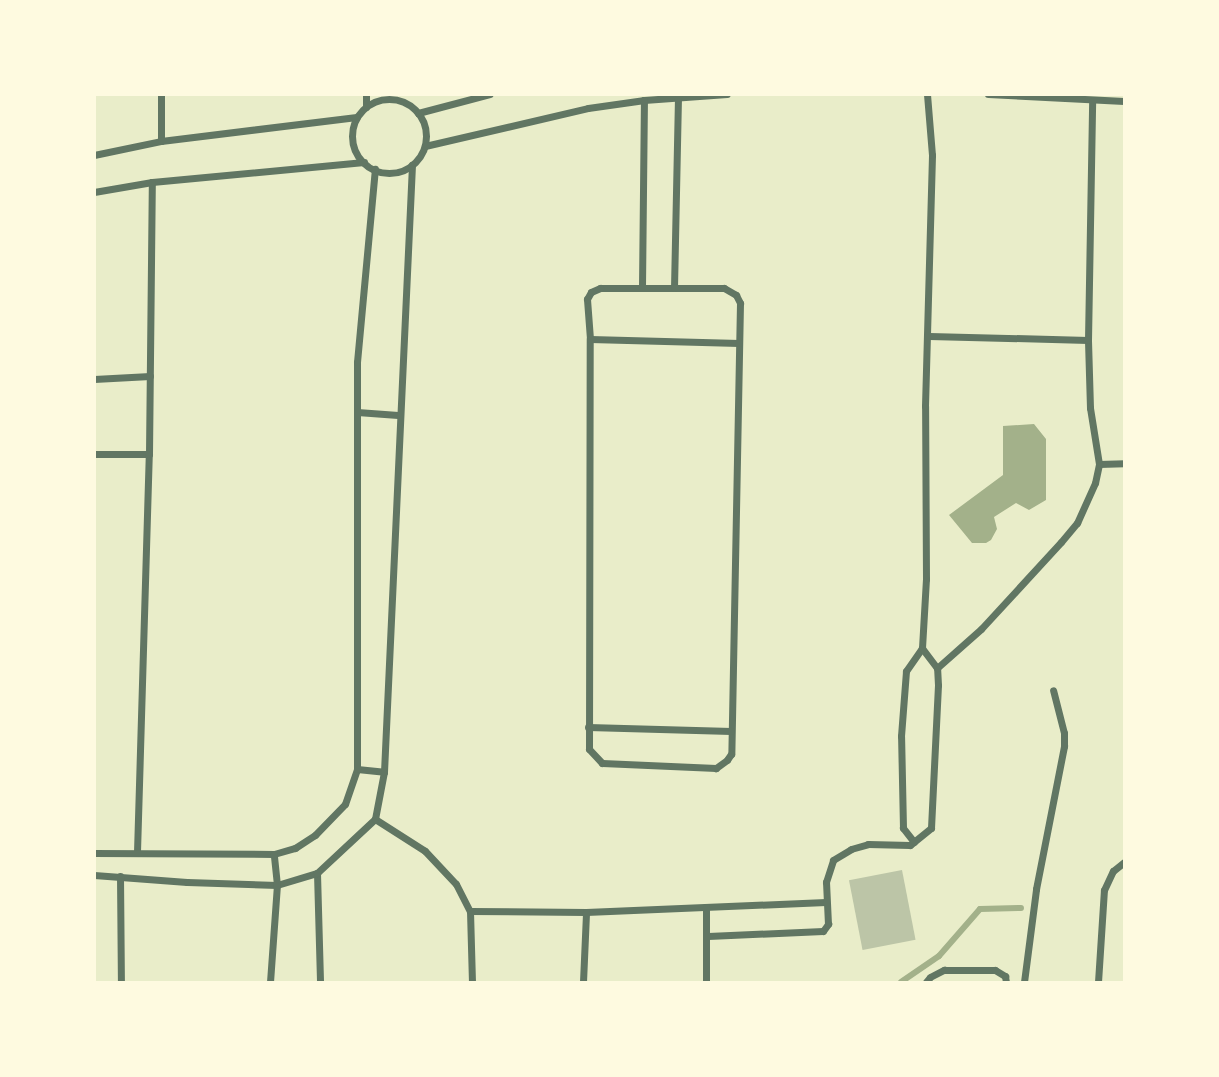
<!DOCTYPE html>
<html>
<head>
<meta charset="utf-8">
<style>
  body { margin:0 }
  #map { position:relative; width:1219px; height:1077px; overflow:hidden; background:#e9edc9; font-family:Lora,serif }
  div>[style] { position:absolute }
  .water>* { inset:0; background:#a3b18a }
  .stream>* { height:6px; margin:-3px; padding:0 3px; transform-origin:3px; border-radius:3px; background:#a3b18a }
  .building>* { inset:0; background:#bcc5a7; transform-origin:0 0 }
  .minor>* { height:7px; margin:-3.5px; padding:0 3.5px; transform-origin:3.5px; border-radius:3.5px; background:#617663 }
  .minor>.ring { margin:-3.5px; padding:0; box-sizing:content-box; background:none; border:7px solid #617663; border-radius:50% }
  span { translate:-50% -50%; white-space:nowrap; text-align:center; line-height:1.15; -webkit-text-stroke:7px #fefae0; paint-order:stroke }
  .frame { position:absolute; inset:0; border:96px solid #fefae0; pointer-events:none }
</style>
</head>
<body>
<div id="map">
  <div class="water">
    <div style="clip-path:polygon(1034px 424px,1046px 439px,1046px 500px,1029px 510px,1016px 503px,994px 517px,997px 529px,991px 540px,986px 543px,972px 543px,949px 515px,1003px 475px,1003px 426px)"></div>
  </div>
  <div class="stream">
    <div style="left:901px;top:982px;width:46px;rotate:-34.4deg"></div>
    <div style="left:939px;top:956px;width:62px;rotate:-48.9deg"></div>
    <div style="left:980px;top:909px;width:41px;rotate:-1.4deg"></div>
  </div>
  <div class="building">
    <div style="left:902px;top:870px;width:71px;height:54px;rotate:79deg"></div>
  </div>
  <div class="minor">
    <div style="left:988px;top:94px;width:136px;rotate:2.9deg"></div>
    <div class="ring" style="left:352px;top:99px;width:67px;height:67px"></div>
    <div style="left:366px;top:107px;width:13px;rotate:-90deg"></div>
    <div style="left:418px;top:113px;width:74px;rotate:-14.8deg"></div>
    <div style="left:161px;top:141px;width:47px;rotate:-90deg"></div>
    <div style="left:425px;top:146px;width:167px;rotate:-13.1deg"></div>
    <div style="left:588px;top:108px;width:57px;rotate:-8.1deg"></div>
    <div style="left:644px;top:100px;width:83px;rotate:-4.1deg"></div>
    <div style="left:94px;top:155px;width:68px;rotate:-11.8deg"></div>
    <div style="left:161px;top:141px;width:197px;rotate:-7deg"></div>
    <div style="left:94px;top:192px;width:59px;rotate:-9.8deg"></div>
    <div style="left:152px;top:182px;width:213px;rotate:-5.4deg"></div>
    <div style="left:642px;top:287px;width:187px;rotate:-89.4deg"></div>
    <div style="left:600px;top:288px;width:124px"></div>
    <div style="left:724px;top:288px;width:14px;rotate:30deg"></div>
    <div style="left:736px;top:295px;width:9px;rotate:63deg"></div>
    <div style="left:740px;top:303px;width:451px;rotate:91.1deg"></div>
    <div style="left:731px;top:754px;width:7px;rotate:124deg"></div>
    <div style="left:727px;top:760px;width:14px;rotate:144deg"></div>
    <div style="left:716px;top:768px;width:114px;rotate:-177.5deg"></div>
    <div style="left:602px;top:763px;width:19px;rotate:-133deg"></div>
    <div style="left:589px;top:749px;width:410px;rotate:-89.9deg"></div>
    <div style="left:590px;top:339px;width:40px;rotate:-94.3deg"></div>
    <div style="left:587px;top:299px;width:8px;rotate:-60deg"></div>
    <div style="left:591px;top:292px;width:10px;rotate:-24deg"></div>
    <div style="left:674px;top:288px;width:193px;rotate:-88.8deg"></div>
    <div style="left:929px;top:336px;width:159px;rotate:1.4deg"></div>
    <div style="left:590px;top:339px;width:149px;rotate:1.5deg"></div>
    <div style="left:94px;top:379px;width:56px;rotate:-3.1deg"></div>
    <div style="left:357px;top:412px;width:41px;rotate:4.2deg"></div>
    <div style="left:94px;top:454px;width:55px"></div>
    <div style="left:1099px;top:464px;width:25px;rotate:-2deg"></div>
    <div style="left:937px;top:668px;width:59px;rotate:-41.6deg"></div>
    <div style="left:981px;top:629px;width:118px;rotate:-47.4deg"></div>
    <div style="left:1061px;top:542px;width:25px;rotate:-50deg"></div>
    <div style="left:1077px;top:523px;width:44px;rotate:-65.8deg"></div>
    <div style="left:1095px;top:483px;width:19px;rotate:-78deg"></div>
    <div style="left:1099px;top:464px;width:57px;rotate:-99.1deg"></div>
    <div style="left:1090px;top:408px;width:68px;rotate:-91.7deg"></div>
    <div style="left:1088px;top:340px;width:239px;rotate:-89deg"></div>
    <div style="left:588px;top:727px;width:143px;rotate:1.6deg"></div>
    <div style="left:357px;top:769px;width:27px;rotate:6deg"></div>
    <div style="left:375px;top:819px;width:59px;rotate:32.6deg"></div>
    <div style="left:425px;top:851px;width:45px;rotate:46.8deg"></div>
    <div style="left:456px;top:884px;width:30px;rotate:63deg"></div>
    <div style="left:470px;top:911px;width:71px;rotate:88.4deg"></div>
    <div style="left:914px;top:842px;width:18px;rotate:-128deg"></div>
    <div style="left:903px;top:828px;width:92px;rotate:-91.2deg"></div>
    <div style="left:901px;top:736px;width:65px;rotate:-85.6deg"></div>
    <div style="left:906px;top:671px;width:28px;rotate:-55deg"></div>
    <div style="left:922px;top:648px;width:69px;rotate:-86.7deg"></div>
    <div style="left:926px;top:579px;width:173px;rotate:-90.3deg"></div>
    <div style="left:925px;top:406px;width:251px;rotate:-88.4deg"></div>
    <div style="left:932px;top:155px;width:61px;rotate:-94.7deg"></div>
    <div style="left:137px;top:852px;width:398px;rotate:-88.3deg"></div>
    <div style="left:149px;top:454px;width:272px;rotate:-89.4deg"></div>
    <div style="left:94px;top:853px;width:180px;rotate:0.3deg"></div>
    <div style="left:274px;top:854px;width:22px;rotate:-16deg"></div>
    <div style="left:295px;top:848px;width:24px;rotate:-33deg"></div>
    <div style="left:315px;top:835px;width:43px;rotate:-45.9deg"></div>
    <div style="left:345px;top:804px;width:37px;rotate:-71deg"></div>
    <div style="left:357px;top:769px;width:407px;rotate:-90deg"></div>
    <div style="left:357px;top:362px;width:194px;rotate:-84.7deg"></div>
    <div style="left:317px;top:873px;width:109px;rotate:88.4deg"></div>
    <div style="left:94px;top:875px;width:93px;rotate:4.3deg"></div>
    <div style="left:187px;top:882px;width:90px;rotate:1.9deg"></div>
    <div style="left:277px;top:885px;width:42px;rotate:-16.7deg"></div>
    <div style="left:317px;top:873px;width:79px;rotate:-43deg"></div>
    <div style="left:375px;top:819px;width:48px;rotate:-79.2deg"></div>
    <div style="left:384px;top:772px;width:608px;rotate:-87.36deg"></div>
    <div style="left:120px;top:876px;width:106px;rotate:89.5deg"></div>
    <div style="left:470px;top:911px;width:116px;rotate:0.5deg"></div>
    <div style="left:586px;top:912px;width:240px;rotate:-2.4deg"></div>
    <div style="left:708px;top:936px;width:115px;rotate:-2.5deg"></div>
    <div style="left:823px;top:931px;width:9px;rotate:-54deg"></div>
    <div style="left:828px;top:924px;width:42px;rotate:-92.7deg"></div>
    <div style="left:826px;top:882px;width:23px;rotate:-72deg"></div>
    <div style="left:833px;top:860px;width:21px;rotate:-31deg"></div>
    <div style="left:851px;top:849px;width:18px;rotate:-16deg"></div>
    <div style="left:868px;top:844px;width:42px;rotate:1.4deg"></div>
    <div style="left:910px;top:845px;width:27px;rotate:-39deg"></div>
    <div style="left:931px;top:828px;width:143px;rotate:-87.2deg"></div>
    <div style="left:938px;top:685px;width:17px;rotate:-93deg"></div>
    <div style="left:937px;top:668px;width:25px;rotate:-127deg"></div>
    <div style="left:270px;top:982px;width:97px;rotate:-85.9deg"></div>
    <div style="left:277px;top:885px;width:31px;rotate:-96deg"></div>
    <div style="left:583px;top:982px;width:70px;rotate:-87.5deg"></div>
    <div style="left:706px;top:982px;width:75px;rotate:-90deg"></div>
    <div style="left:926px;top:982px;width:6px;rotate:-51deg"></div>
    <div style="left:930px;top:977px;width:16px;rotate:-27deg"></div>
    <div style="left:944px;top:970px;width:51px"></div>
    <div style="left:995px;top:970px;width:12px;rotate:31deg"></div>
    <div style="left:1005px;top:976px;width:6px;rotate:81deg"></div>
    <div style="left:1024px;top:982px;width:94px;rotate:-82.6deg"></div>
    <div style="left:1036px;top:889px;width:146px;rotate:-78.9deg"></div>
    <div style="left:1064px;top:746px;width:13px;rotate:-90deg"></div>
    <div style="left:1064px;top:733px;width:44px;rotate:-104.3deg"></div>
    <div style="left:1098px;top:982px;width:92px;rotate:-86.3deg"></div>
    <div style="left:1104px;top:890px;width:21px;rotate:-65deg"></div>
    <div style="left:1113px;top:871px;width:14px;rotate:-39deg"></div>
  </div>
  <div class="frame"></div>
</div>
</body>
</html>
